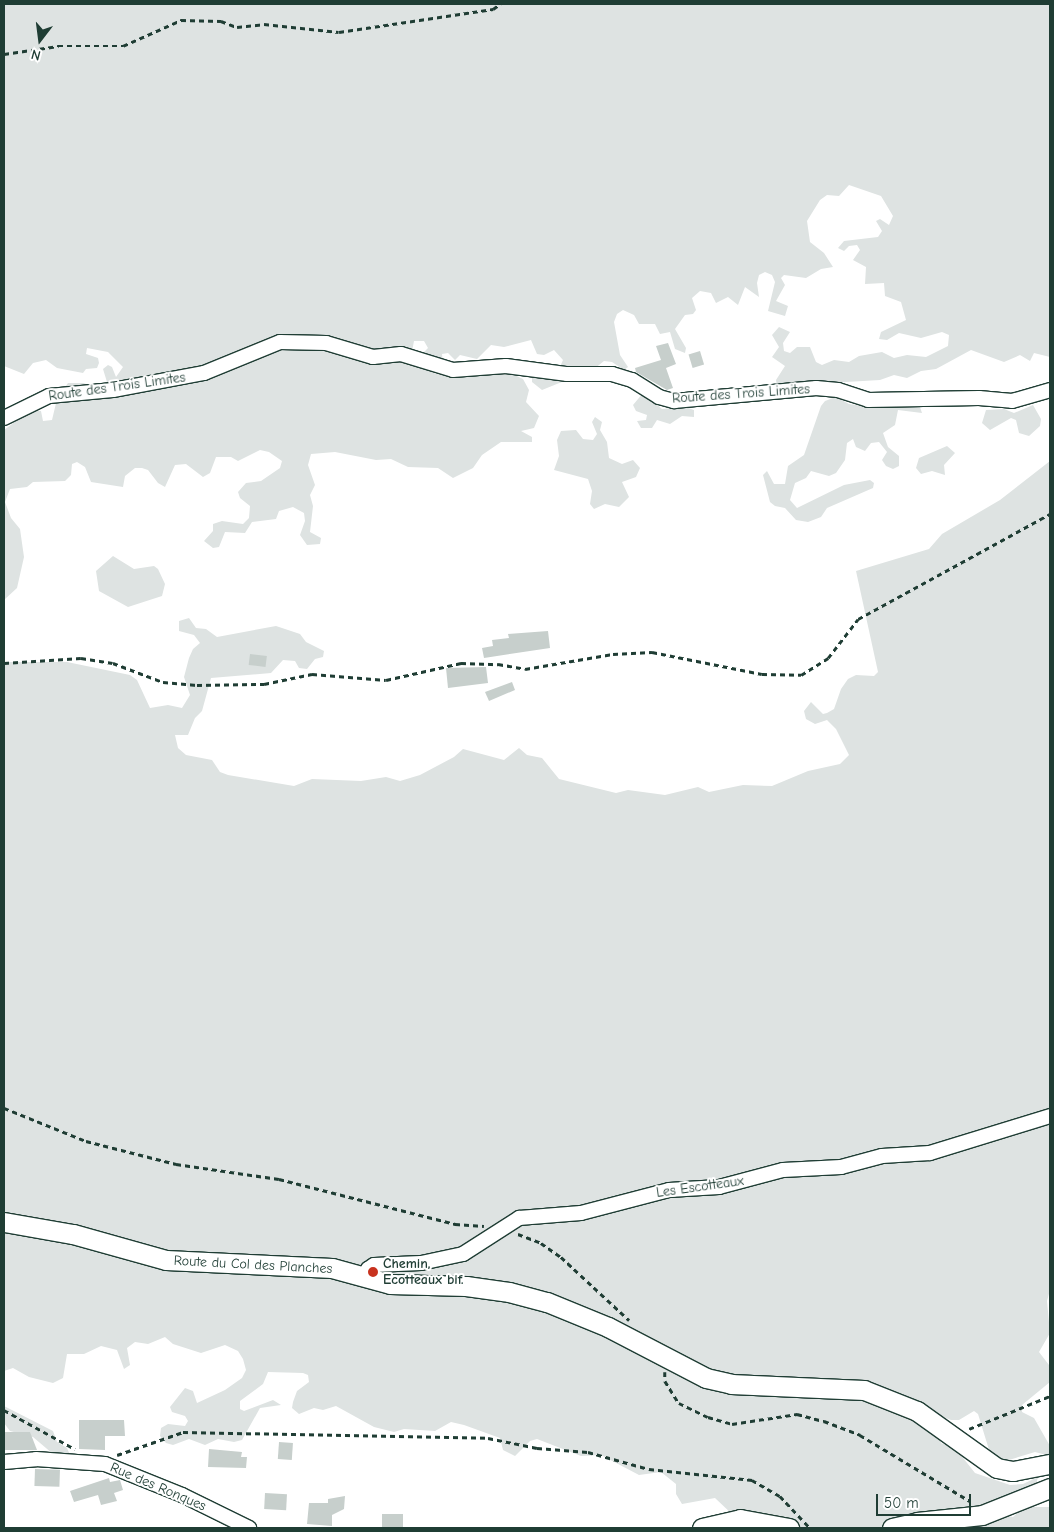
<!DOCTYPE html>
<html>
<head>
<meta charset="utf-8">
<style>
  body { margin:0 }
  #map { position:relative; width:1054px; height:1532px; overflow:hidden; background:#fff; font-family:"Comic Neue",sans-serif }
  div>[style] { position:absolute }
  .green>* { inset:0; background:#dee3e2 }
  .building>* { inset:0; background:#c7cfcc; transform-origin:0 0 }
  .path>* { height:2.5px; margin-top:-1.25px; transform-origin:0; background:repeating-linear-gradient(90deg,#1f3d34 0 5px,transparent 0 9px) }
  .roads { filter:drop-shadow(1px 0 #1f3d34) drop-shadow(-1px 0 #1f3d34) drop-shadow(0 1px #1f3d34) drop-shadow(0 -1px #1f3d34) }
  .street>* { height:14px; margin:-7px; padding:0 7px; transform-origin:7px; border-radius:7px; background:#fff }
  .secondary>* { height:19px; margin:-9.5px; padding:0 9.5px; transform-origin:9.5px; border-radius:9.5px; background:#fff }
  .dots>* { width:14px; height:14px; translate:-50% -50%; box-sizing:border-box; border:2px solid #fff; border-radius:50% }
  span { translate:-50% -50%; white-space:nowrap; text-align:center; line-height:1.15; -webkit-text-stroke:4px #fff; paint-order:stroke }
  .street-label { font-size:14px; color:#1f3d34 }
  .poi-label { font-size:14px; color:#1f3d34; font-weight:700 }
  .left { translate:0 -50%; text-align:left }
  .frame { position:absolute; inset:0; border:5px solid #1f3d34; pointer-events:none }
  .north { position:absolute; left:15px; top:15px; width:50px; height:50px; -webkit-text-stroke:4px #fff; paint-order:stroke; rotate:195deg; font-size:14px; font-weight:700; line-height:20px; text-align:center; color:#1f3d34 }
  .north::after { content:''; display:block; margin:auto; width:18px; height:22px; background:#1f3d34; clip-path:polygon(50% 0,100% 100%,50% 72%,0 100%) }
  .scale { position:absolute; left:876px; top:1494px; width:95px; height:22px; box-sizing:border-box; border:2px solid #1f3d34; border-top:0; padding-left:6px; font-size:15px; line-height:18px; white-space:nowrap; color:#1f3d34; -webkit-text-stroke:4px #fff; paint-order:stroke }
</style>
</head>
<body>
<div id="map">
  <div class="green">
    <div style="clip-path:polygon(4px 4px,1050px 4px,1050px 357px,1034px 353px,1030px 361px,1020px 355px,1004px 362px,971px 350px,936px 369px,921px 371px,907px 378px,894px 375px,880px 380px,777px 386px,776px 380px,785px 366px,772px 357px,779px 347px,772px 335px,779px 327px,790px 332px,783px 343px,784px 351px,790px 353px,797px 347px,810px 347px,816px 362px,822px 365px,834px 360px,849px 362px,859px 356px,882px 352px,894px 358px,907px 355px,926px 357px,948px 346px,949px 335px,942px 332px,921px 338px,899px 333px,887px 340px,879px 339px,881px 332px,906px 320px,901px 302px,885px 296px,884px 283px,865px 284px,866px 267px,853px 260px,860px 250px,857px 245px,849px 246px,844px 251px,838px 248px,844px 241px,878px 237px,882px 231px,876px 221px,880px 219px,889px 225px,893px 216px,881px 196px,849px 185px,839px 196px,827px 195px,820px 200px,807px 221px,810px 242px,824px 253px,833px 267px,821px 269px,806px 278px,784px 275px,781px 278px,785px 285px,776px 301px,788px 306px,785px 316px,768px 311px,775px 282px,772px 275px,765px 272px,759px 275px,757px 283px,759px 297px,745px 287px,738px 305px,728px 297px,716px 303px,711px 293px,700px 291px,692px 298px,696px 310px,693px 314px,685px 315px,675px 329px,686px 348px,685px 353px,675px 349px,670px 332px,660px 334px,655px 324px,639px 324px,634px 315px,623px 310px,617px 314px,614px 322px,620px 355px,628px 367px,624px 370px,612px 362px,604px 361px,594px 369px,542px 390px,532px 382px,532px 376px,559px 369px,563px 360px,554px 350px,544px 355px,537px 354px,531px 340px,504px 347px,491px 345px,477px 359px,460px 355px,455px 360px,448px 353px,442px 354px,443px 363px,422px 354px,428px 348px,424px 341px,414px 341px,410px 362px,436px 374px,466px 377px,478px 372px,504px 370px,523px 379px,529px 390px,526px 402px,539px 416px,534px 428px,521px 431px,532px 437px,532px 442px,501px 442px,482px 455px,473px 468px,453px 478px,438px 468px,408px 467px,391px 459px,376px 460px,335px 452px,311px 454px,308px 465px,315px 485px,310px 495px,313px 506px,310px 532px,321px 538px,320px 544px,307px 545px,300px 535px,305px 521px,304px 513px,293px 507px,279px 511px,276px 519px,252px 522px,245px 533px,225px 532px,219px 547px,213px 548px,204px 541px,213px 531px,213px 524px,222px 521px,243px 524px,249px 518px,250px 506px,240px 498px,238px 492px,246px 483px,261px 481px,280px 468px,282px 461px,269px 452px,260px 450px,238px 461px,231px 457px,216px 457px,210px 473px,203px 477px,186px 464px,175px 465px,165px 487px,158px 483px,148px 470px,142px 468px,135px 468px,125px 476px,123px 487px,91px 482px,85px 467px,77px 462px,72px 464px,71px 475px,65px 481px,33px 482px,27px 487px,10px 489px,5px 502px,11px 518px,20px 529px,24px 557px,17px 588px,4px 600px,4px 430px,31px 410px,41px 411px,43px 421px,52px 420px,57px 399px,68px 383px,83px 383px,110px 392px,103px 369px,108px 365px,112px 367px,116px 377px,123px 367px,108px 352px,87px 348px,86px 354px,98px 358px,99px 363px,97px 368px,86px 369px,83px 373px,57px 368px,46px 360px,33px 363px,24px 374px,4px 366px)"></div>
    <div style="clip-path:polygon(643px 393px,662px 409px,685px 407px,694px 410px,694px 417px,682px 416px,670px 424px,657px 420px,652px 428px,641px 428px,637px 421px,646px 420px,647px 415px,636px 411px,633px 405px)"></div>
    <div style="clip-path:polygon(836px 397px,849px 404px,868px 407px,919px 404px,922px 413px,898px 410px,895px 425px,883px 433px,888px 447px,899px 456px,899px 466px,893px 469px,886px 466px,882px 460px,887px 452px,879px 442px,871px 443px,865px 451px,856px 447px,853px 439px,847px 443px,845px 460px,836px 473px,829px 476px,811px 471px,806px 478px,795px 483px,790px 500px,797px 508px,844px 485px,870px 480px,874px 483px,873px 488px,827px 508px,821px 517px,808px 522px,796px 520px,785px 508px,775px 506px,770px 502px,763px 475px,767px 471px,774px 484px,785px 484px,788px 466px,804px 455px,821px 406px,825px 401px)"></div>
    <div style="clip-path:polygon(1033px 405px,1041px 419px,1040px 426px,1029px 436px,1019px 433px,1016px 420px,1011px 418px,990px 430px,982px 423px,986px 410px,1004px 409px,1014px 413px)"></div>
    <div style="clip-path:polygon(595px 417px,602px 422px,600px 430px,607px 442px,609px 458px,622px 464px,633px 460px,640px 468px,636px 477px,622px 482px,629px 497px,619px 507px,605px 504px,594px 509px,590px 504px,592px 491px,588px 479px,554px 470px,559px 456px,557px 440px,561px 431px,576px 430px,583px 439px,593px 440px,597px 434px,592px 422px)"></div>
    <div style="clip-path:polygon(947px 446px,955px 453px,944px 465px,945px 475px,932px 471px,921px 474px,916px 468px,919px 458px)"></div>
    <div style="clip-path:polygon(1050px 461px,1050px 1290px,1047px 1301px,1050px 1333px,1039px 1352px,1049px 1365px,1050px 1382px,1022px 1405px,1022px 1412px,1034px 1418px,1050px 1446px,1050px 1456px,1035px 1452px,1009px 1460px,999px 1458px,990px 1453px,978px 1414px,974px 1411px,959px 1420px,951px 1420px,934px 1413px,941px 1443px,956px 1449px,975px 1473px,1010px 1485px,1023px 1484px,1038px 1477px,1036px 1485px,999px 1499px,1001px 1515px,1013px 1517px,1024px 1507px,1050px 1507px,1050px 1528px,717px 1528px,733px 1515px,715px 1498px,682px 1504px,676px 1494px,676px 1484px,661px 1472px,639px 1475px,601px 1455px,581px 1456px,537px 1439px,530px 1441px,515px 1456px,503px 1450px,500px 1438px,464px 1425px,451px 1422px,435px 1431px,404px 1429px,394px 1432px,374px 1427px,336px 1406px,323px 1410px,314px 1408px,299px 1414px,292px 1408px,293px 1402px,297px 1391px,309px 1382px,308px 1375px,303px 1373px,268px 1372px,263px 1384px,240px 1401px,240px 1409px,244px 1411px,273px 1400px,281px 1405px,260px 1408px,242px 1440px,234px 1442px,218px 1439px,205px 1445px,189px 1439px,173px 1445px,166px 1443px,160px 1436px,161px 1428px,168px 1424px,185px 1426px,188px 1421px,185px 1416px,172px 1412px,170px 1407px,185px 1388px,193px 1391px,197px 1403px,225px 1390px,242px 1378px,246px 1370px,243px 1359px,238px 1351px,225px 1345px,201px 1353px,173px 1344px,165px 1337px,148px 1344px,135px 1342px,127px 1348px,130px 1365px,124px 1369px,117px 1350px,101px 1346px,84px 1354px,67px 1354px,63px 1378px,53px 1383px,29px 1377px,13px 1368px,4px 1371px,4px 662px,67px 662px,130px 675px,137px 680px,150px 708px,168px 705px,182px 708px,190px 695px,184px 677px,189px 658px,193px 649px,200px 643px,194px 635px,179px 631px,179px 621px,189px 618px,196px 628px,206px 629px,217px 637px,276px 626px,300px 634px,306px 642px,324px 651px,323px 657px,315px 659px,307px 669px,299px 668px,295px 661px,283px 660px,271px 673px,211px 678px,202px 711px,195px 718px,188px 735px,175px 735px,178px 748px,186px 755px,212px 760px,220px 772px,228px 775px,294px 786px,312px 779px,361px 781px,386px 777px,400px 781px,420px 775px,454px 757px,463px 749px,504px 760px,519px 748px,527px 755px,542px 758px,559px 779px,616px 793px,628px 790px,665px 795px,698px 787px,709px 792px,743px 785px,772px 786px,808px 771px,840px 764px,849px 755px,836px 729px,827px 720px,815px 724px,806px 719px,804px 711px,811px 702px,823px 714px,827px 713px,834px 709px,841px 689px,848px 679px,856px 675px,874px 676px,878px 672px,856px 571px,929px 549px,942px 534px,1000px 500px)"></div>
    <div style="clip-path:polygon(113px 556px,134px 569px,154px 566px,158px 569px,165px 584px,162px 596px,128px 607px,99px 591px,96px 571px)"></div>
    <div style="clip-path:polygon(4px 1406px,53px 1431px,57px 1442px,67px 1448px,70px 1455px,53px 1454px,33px 1437px,10px 1431px,4px 1423px)"></div>
  </div>
  <div class="building">
    <div style="clip-path:polygon(668px 343px,676px 364px,666px 368px,673px 388px,667px 390px,636px 372px,635px 368px,661px 360px,656px 346px)"></div>
    <div style="left:700px;top:351px;width:14px;height:12px;rotate:73deg"></div>
    <div style="clip-path:polygon(548px 631px,550px 648px,484px 658px,482px 648px,493px 646px,492px 640px,509px 638px,508px 634px)"></div>
    <div style="left:250px;top:654px;width:17px;height:11px;rotate:7deg"></div>
    <div style="clip-path:polygon(486px 667px,488px 683px,448px 688px,446px 668px)"></div>
    <div style="clip-path:polygon(512px 682px,515px 690px,489px 701px,485px 692px)"></div>
    <div style="clip-path:polygon(79px 1420px,124px 1420px,125px 1436px,105px 1436px,105px 1450px,79px 1449px)"></div>
    <div style="clip-path:polygon(4px 1432px,30px 1432px,37px 1450px,5px 1450px)"></div>
    <div style="left:279px;top:1442px;width:14px;height:17px;rotate:4deg"></div>
    <div style="clip-path:polygon(209px 1449px,242px 1452px,241px 1457px,247px 1457px,246px 1468px,208px 1467px)"></div>
    <div style="left:35px;top:1469px;width:25px;height:17px;rotate:2deg"></div>
    <div style="clip-path:polygon(109px 1478px,110px 1482px,120px 1480px,123px 1490px,114px 1493px,117px 1501px,101px 1505px,98px 1495px,74px 1502px,70px 1491px)"></div>
    <div style="left:265px;top:1493px;width:22px;height:16px;rotate:3deg"></div>
    <div style="clip-path:polygon(345px 1496px,344px 1509px,332px 1515px,332px 1526px,307px 1524px,309px 1503px,328px 1503px,328px 1499px)"></div>
    <div style="left:403px;top:1514px;width:14px;height:21px;rotate:90deg"></div>
  </div>
  <div class="path">
    <div style="left:4px;top:54px;width:55px;rotate:-8.4deg"></div>
    <div style="left:58px;top:46px;width:65px"></div>
    <div style="left:123px;top:46px;width:64px;rotate:-24.1deg"></div>
    <div style="left:181px;top:20px;width:40px;rotate:1.4deg"></div>
    <div style="left:221px;top:21px;width:17px;rotate:21deg"></div>
    <div style="left:237px;top:27px;width:27px;rotate:-6deg"></div>
    <div style="left:264px;top:24px;width:75px;rotate:6.1deg"></div>
    <div style="left:339px;top:32px;width:156px;rotate:-8.5deg"></div>
    <div style="left:493px;top:9px;width:9px;rotate:-36deg"></div>
    <div style="left:4px;top:663px;width:77px;rotate:-3.7deg"></div>
    <div style="left:81px;top:658px;width:32px;rotate:9deg"></div>
    <div style="left:113px;top:663px;width:53px;rotate:20.8deg"></div>
    <div style="left:163px;top:682px;width:34px;rotate:5deg"></div>
    <div style="left:197px;top:685px;width:67px;rotate:-0.9deg"></div>
    <div style="left:264px;top:684px;width:49px;rotate:-11.8deg"></div>
    <div style="left:312px;top:674px;width:74px;rotate:4.6deg"></div>
    <div style="left:386px;top:680px;width:77px;rotate:-12.8deg"></div>
    <div style="left:461px;top:663px;width:37px;rotate:2deg"></div>
    <div style="left:498px;top:664px;width:27px;rotate:10deg"></div>
    <div style="left:525px;top:669px;width:89px;rotate:-9.7deg"></div>
    <div style="left:613px;top:654px;width:39px;rotate:-3deg"></div>
    <div style="left:652px;top:652px;width:112px;rotate:11.3deg"></div>
    <div style="left:762px;top:674px;width:39px;rotate:1deg"></div>
    <div style="left:801px;top:675px;width:32px;rotate:-32deg"></div>
    <div style="left:828px;top:658px;width:49px;rotate:-52.4deg"></div>
    <div style="left:858px;top:619px;width:219px;rotate:-28.7deg"></div>
    <div style="left:4px;top:1108px;width:88px;rotate:21.9deg"></div>
    <div style="left:86px;top:1141px;width:93px;rotate:14.3deg"></div>
    <div style="left:176px;top:1164px;width:104px;rotate:8.3deg"></div>
    <div style="left:279px;top:1179px;width:182px;rotate:14.3deg"></div>
    <div style="left:455px;top:1224px;width:29px;rotate:4deg"></div>
    <div style="left:518px;top:1234px;width:25px;rotate:21deg"></div>
    <div style="left:541px;top:1243px;width:24px;rotate:35deg"></div>
    <div style="left:561px;top:1257px;width:93px;rotate:42.8deg"></div>
    <div style="left:665px;top:1372px;width:9px;rotate:90deg"></div>
    <div style="left:665px;top:1381px;width:26px;rotate:58deg"></div>
    <div style="left:679px;top:1403px;width:32px;rotate:26deg"></div>
    <div style="left:708px;top:1417px;width:25px;rotate:16deg"></div>
    <div style="left:732px;top:1424px;width:66px;rotate:-8.7deg"></div>
    <div style="left:797px;top:1414px;width:28px;rotate:15deg"></div>
    <div style="left:824px;top:1421px;width:39px;rotate:21deg"></div>
    <div style="left:860px;top:1435px;width:128px;rotate:31deg"></div>
    <div style="left:4px;top:1410px;width:81px;rotate:28.8deg"></div>
    <div style="left:969px;top:1429px;width:87px;rotate:-22.2deg"></div>
    <div style="left:117px;top:1455px;width:70px;rotate:-19.2deg"></div>
    <div style="left:183px;top:1432px;width:305px;rotate:1.1deg"></div>
    <div style="left:488px;top:1438px;width:50px;rotate:11.5deg"></div>
    <div style="left:537px;top:1448px;width:51px;rotate:4.5deg"></div>
    <div style="left:588px;top:1452px;width:63px;rotate:15.6deg"></div>
    <div style="left:649px;top:1469px;width:104px;rotate:6.1deg"></div>
    <div style="left:752px;top:1480px;width:32px;rotate:30deg"></div>
    <div style="left:780px;top:1496px;width:44px;rotate:46.8deg"></div>
  </div>
  <div class="roads">
    <div class="street">
      <div style="left:4px;top:418px;width:50px;rotate:-26.1deg"></div>
      <div style="left:49px;top:396px;width:64px;rotate:-5.4deg"></div>
      <div style="left:113px;top:390px;width:93px;rotate:-10.6deg"></div>
      <div style="left:204px;top:373px;width:82px;rotate:-22.2deg"></div>
      <div style="left:280px;top:342px;width:46px;rotate:1.2deg"></div>
      <div style="left:326px;top:343px;width:49px;rotate:16.6deg"></div>
      <div style="left:373px;top:357px;width:28px;rotate:-6deg"></div>
      <div style="left:401px;top:354px;width:54px;rotate:17.1deg"></div>
      <div style="left:453px;top:370px;width:53px;rotate:-4.3deg"></div>
      <div style="left:506px;top:366px;width:62px;rotate:7.5deg"></div>
      <div style="left:567px;top:374px;width:45px"></div>
      <div style="left:612px;top:374px;width:21px;rotate:17deg"></div>
      <div style="left:632px;top:380px;width:32px;rotate:32deg"></div>
      <div style="left:659px;top:397px;width:16px;rotate:15deg"></div>
      <div style="left:674px;top:401px;width:143px;rotate:-5.2deg"></div>
      <div style="left:816px;top:388px;width:22px;rotate:5deg"></div>
      <div style="left:838px;top:390px;width:32px;rotate:18deg"></div>
      <div style="left:868px;top:400px;width:111px;rotate:-1deg"></div>
      <div style="left:979px;top:398px;width:33px;rotate:5deg"></div>
      <div style="left:1012px;top:401px;width:40px;rotate:-16deg"></div>
      <div style="left:364px;top:1278px;width:10px;rotate:-66deg"></div>
      <div style="left:368px;top:1269px;width:7px;rotate:-34deg"></div>
      <div style="left:374px;top:1265px;width:47px;rotate:-2.4deg"></div>
      <div style="left:421px;top:1263px;width:43px;rotate:-12.1deg"></div>
      <div style="left:463px;top:1254px;width:67px;rotate:-32.7deg"></div>
      <div style="left:519px;top:1218px;width:62px;rotate:-4.6deg"></div>
      <div style="left:581px;top:1213px;width:91px;rotate:-14.6deg"></div>
      <div style="left:669px;top:1190px;width:50px;rotate:-3.4deg"></div>
      <div style="left:719px;top:1187px;width:66px;rotate:-14.9deg"></div>
      <div style="left:783px;top:1170px;width:58px;rotate:-3deg"></div>
      <div style="left:841px;top:1167px;width:42px;rotate:-15deg"></div>
      <div style="left:882px;top:1156px;width:48px;rotate:-3.6deg"></div>
      <div style="left:930px;top:1153px;width:126px;rotate:-17.1deg"></div>
      <div style="left:4px;top:1462px;width:32px;rotate:-5deg"></div>
      <div style="left:36px;top:1459px;width:69px;rotate:4.1deg"></div>
      <div style="left:105px;top:1464px;width:83px;rotate:21.9deg"></div>
      <div style="left:182px;top:1495px;width:75px;rotate:26.2deg"></div>
    </div>
    <div class="secondary">
      <div style="left:4px;top:1222px;width:70px;rotate:9.9deg"></div>
      <div style="left:73px;top:1234px;width:97px;rotate:15.6deg"></div>
      <div style="left:166px;top:1260px;width:166px;rotate:2.8deg"></div>
      <div style="left:332px;top:1268px;width:60px;rotate:15.4deg"></div>
      <div style="left:390px;top:1284px;width:76px;rotate:1.5deg"></div>
      <div style="left:466px;top:1286px;width:43px;rotate:7.9deg"></div>
      <div style="left:509px;top:1292px;width:39px;rotate:15deg"></div>
      <div style="left:547px;top:1302px;width:66px;rotate:22.3deg"></div>
      <div style="left:608px;top:1327px;width:110px;rotate:27.5deg"></div>
      <div style="left:706px;top:1378px;width:26px;rotate:13deg"></div>
      <div style="left:731px;top:1384px;width:133px;rotate:2.6deg"></div>
      <div style="left:864px;top:1390px;width:57px;rotate:21.6deg"></div>
      <div style="left:917px;top:1411px;width:98px;rotate:35.5deg"></div>
      <div style="left:997px;top:1468px;width:16px;rotate:11deg"></div>
      <div style="left:1013px;top:1471px;width:38px;rotate:-11deg"></div>
      <div style="left:702px;top:1528px;width:39px;rotate:-13deg"></div>
      <div style="left:740px;top:1519px;width:50px;rotate:10.4deg"></div>
      <div style="left:892px;top:1528px;width:26px;rotate:-13deg"></div>
      <div style="left:917px;top:1522px;width:65px;rotate:-6.1deg"></div>
      <div style="left:982px;top:1515px;width:73px;rotate:-21.7deg"></div>
    </div>
  </div>
  <div class="dots">
    <div style="left:373px;top:1272px;background:#c8321e"></div>
  </div>
  <div class="street-label">
    <span style="left:117px;top:387px;rotate:-8deg">Route des Trois Limites</span>
    <span style="left:741px;top:394px;rotate:-4deg">Route des Trois Limites</span>
    <span style="left:700px;top:1187px;rotate:-8deg">Les Escotteaux</span>
    <span style="left:253px;top:1265px;rotate:3deg">Route du Col des Planches</span>
    <span style="left:158px;top:1487px;rotate:23deg">Rue des Ronques</span>
  </div>
  <div class="poi-label">
    <span class="left" style="left:383px;top:1272px">Chemin,<br>Ecotteaux bif.</span>
  </div>
  <div class="frame"></div>
  <div class="north">N</div>
  <div class="scale">50 m</div>
</div>
</body>
</html>
